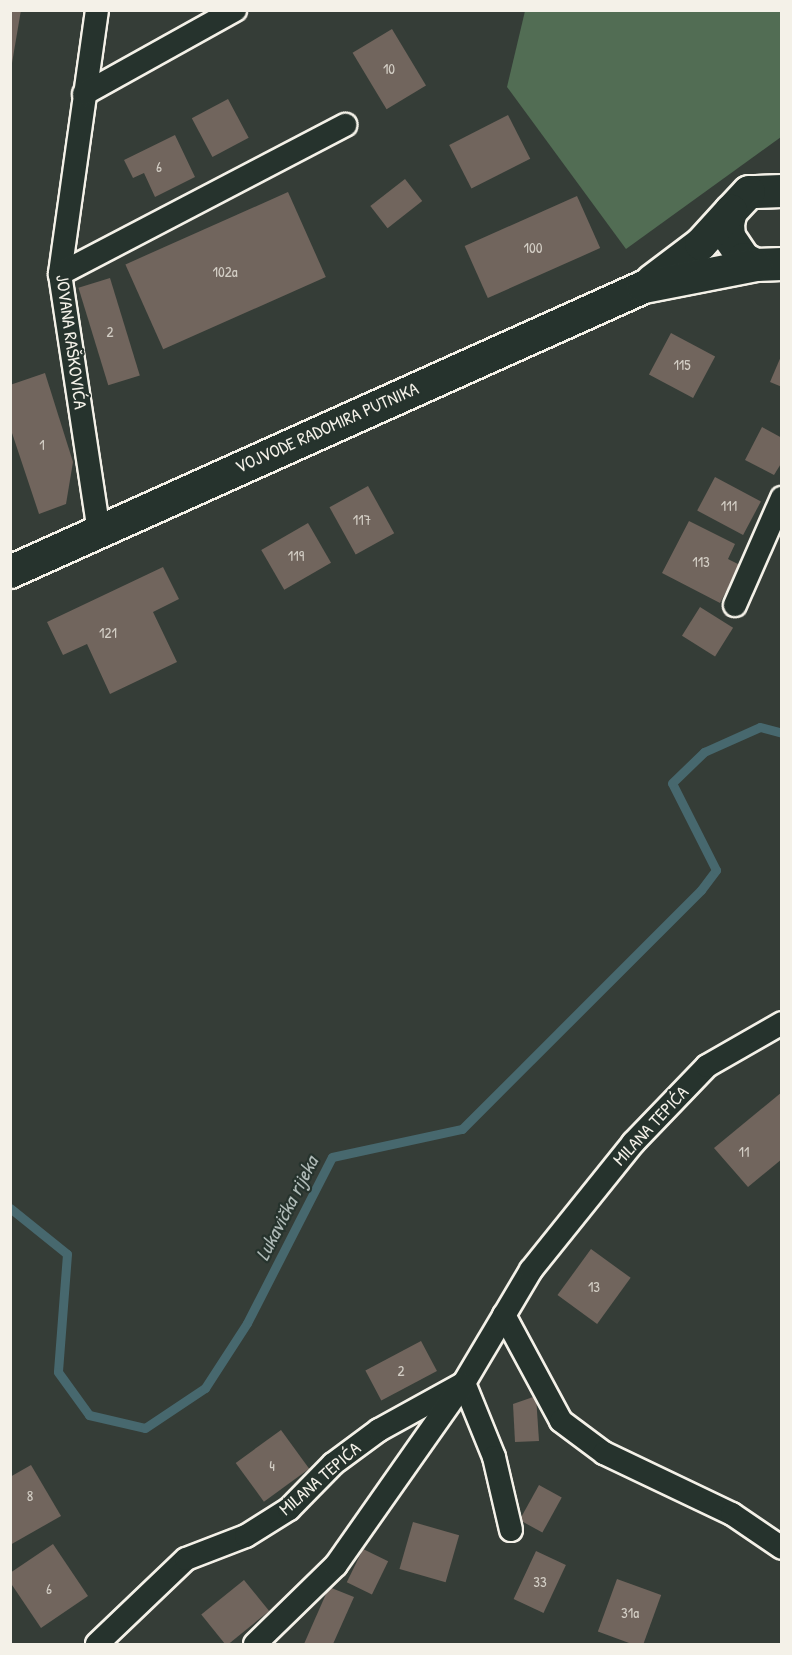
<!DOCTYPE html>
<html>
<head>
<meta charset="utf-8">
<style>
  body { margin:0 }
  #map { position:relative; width:792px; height:1655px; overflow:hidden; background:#353d37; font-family:"Patrick Hand",sans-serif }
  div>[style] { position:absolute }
  .green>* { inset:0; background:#526d54 }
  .stream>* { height:9px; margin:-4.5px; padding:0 4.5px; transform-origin:4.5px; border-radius:4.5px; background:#47686e }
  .building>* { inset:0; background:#71655d; transform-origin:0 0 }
  .roads { filter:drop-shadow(2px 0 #f4f1e8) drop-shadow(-2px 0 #f4f1e8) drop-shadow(0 2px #f4f1e8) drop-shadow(0 -2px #f4f1e8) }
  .minor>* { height:22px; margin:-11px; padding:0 11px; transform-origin:11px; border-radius:11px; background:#26332d }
  .secondary>* { height:32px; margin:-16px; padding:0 16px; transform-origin:16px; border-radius:16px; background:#26332d }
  span { translate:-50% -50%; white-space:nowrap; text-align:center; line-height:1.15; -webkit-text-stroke:4.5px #26332d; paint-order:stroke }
  .number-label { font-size:15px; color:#d3cec5 }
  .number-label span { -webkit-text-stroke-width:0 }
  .street-label { font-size:18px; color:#f4f1e8 }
  .water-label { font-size:20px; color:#afbab7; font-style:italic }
  .frame { position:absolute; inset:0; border:12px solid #f4f1e8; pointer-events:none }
</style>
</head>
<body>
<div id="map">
  <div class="green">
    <div style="clip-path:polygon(525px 11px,781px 11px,781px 137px,626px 249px,507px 87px)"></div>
  </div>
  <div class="stream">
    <div style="left:10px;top:1208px;width:73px;rotate:38.9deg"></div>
    <div style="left:67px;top:1254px;width:118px;rotate:94.4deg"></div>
    <div style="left:58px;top:1372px;width:53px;rotate:54.2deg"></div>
    <div style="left:89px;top:1415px;width:57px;rotate:13.1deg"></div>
    <div style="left:145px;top:1428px;width:72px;rotate:-33.7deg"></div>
    <div style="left:205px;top:1388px;width:77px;rotate:-57.1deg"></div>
    <div style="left:247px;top:1323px;width:186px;rotate:-62.9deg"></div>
    <div style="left:332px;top:1157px;width:133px;rotate:-12.2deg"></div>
    <div style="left:462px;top:1129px;width:338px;rotate:-45deg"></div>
    <div style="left:701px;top:890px;width:25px;rotate:-53deg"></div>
    <div style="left:716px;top:870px;width:97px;rotate:-116.8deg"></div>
    <div style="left:672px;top:783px;width:45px;rotate:-44.1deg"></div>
    <div style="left:704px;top:752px;width:61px;rotate:-24.1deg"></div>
    <div style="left:760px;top:727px;width:23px;rotate:15deg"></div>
  </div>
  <div class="building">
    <div style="clip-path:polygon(10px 10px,21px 10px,12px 63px,10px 63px)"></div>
    <div style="left:392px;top:29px;width:66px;height:46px;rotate:59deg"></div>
    <div style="left:228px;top:99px;width:44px;height:41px;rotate:62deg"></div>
    <div style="left:508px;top:115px;width:49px;height:66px;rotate:63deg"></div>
    <div style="clip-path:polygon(175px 135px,195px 177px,155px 197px,144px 173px,133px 178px,124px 160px)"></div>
    <div style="left:405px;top:179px;width:28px;height:44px;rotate:52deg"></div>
    <div style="left:288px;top:192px;width:93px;height:178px;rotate:66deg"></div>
    <div style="left:577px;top:196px;width:57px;height:123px;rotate:66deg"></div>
    <div style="left:110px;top:278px;width:102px;height:33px;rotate:73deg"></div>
    <div style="left:671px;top:333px;width:50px;height:47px;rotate:28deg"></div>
    <div style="clip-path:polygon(782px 354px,782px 387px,770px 382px)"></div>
    <div style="clip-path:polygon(45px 373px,73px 462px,66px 504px,39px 514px,10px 427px,10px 385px)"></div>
    <div style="clip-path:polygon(762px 427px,782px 438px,782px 462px,774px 475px,745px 460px)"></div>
    <div style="left:715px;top:477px;width:52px;height:38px;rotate:28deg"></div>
    <div style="left:368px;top:486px;width:54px;height:44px;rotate:61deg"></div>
    <div style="clip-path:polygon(689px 521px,735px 544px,728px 559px,740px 565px,720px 603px,662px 573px)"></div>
    <div style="left:308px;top:523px;width:46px;height:54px;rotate:60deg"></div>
    <div style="clip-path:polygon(163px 567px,179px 599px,153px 612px,177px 662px,110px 694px,87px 644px,63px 655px,47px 622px)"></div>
    <div style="left:700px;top:607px;width:39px;height:34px;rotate:32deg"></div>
    <div style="clip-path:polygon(782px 1092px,782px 1159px,748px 1187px,714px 1148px)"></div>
    <div style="left:591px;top:1249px;width:49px;height:57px;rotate:36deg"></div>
    <div style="left:421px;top:1341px;width:34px;height:63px;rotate:62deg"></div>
    <div style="clip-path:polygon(536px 1396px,539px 1441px,515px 1442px,513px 1404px)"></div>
    <div style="left:281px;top:1430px;width:48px;height:56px;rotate:54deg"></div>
    <div style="clip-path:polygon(31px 1465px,61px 1516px,10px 1545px,10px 1477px)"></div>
    <div style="left:539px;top:1485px;width:26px;height:40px;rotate:29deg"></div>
    <div style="left:413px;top:1522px;width:48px;height:49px;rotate:16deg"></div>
    <div style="clip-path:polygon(53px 1544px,88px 1596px,41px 1628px,10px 1582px,10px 1573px)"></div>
    <div style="left:363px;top:1549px;width:28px;height:37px;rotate:26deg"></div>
    <div style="left:536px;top:1551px;width:33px;height:53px;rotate:25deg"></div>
    <div style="left:617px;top:1579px;width:47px;height:56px;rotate:20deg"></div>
    <div style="left:244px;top:1580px;width:40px;height:55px;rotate:51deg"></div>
    <div style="clip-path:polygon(329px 1587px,354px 1597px,333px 1644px,304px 1644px)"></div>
  </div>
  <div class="roads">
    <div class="minor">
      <div style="left:97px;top:10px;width:267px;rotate:98deg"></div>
      <div style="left:60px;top:274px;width:260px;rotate:81.4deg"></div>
      <div style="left:84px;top:94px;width:173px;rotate:-29.1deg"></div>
      <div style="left:60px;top:274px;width:322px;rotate:-27.6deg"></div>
      <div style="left:735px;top:605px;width:117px;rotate:-66.3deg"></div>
      <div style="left:504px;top:1315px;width:120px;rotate:61.7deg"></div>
      <div style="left:561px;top:1421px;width:54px;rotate:36.7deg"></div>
      <div style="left:604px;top:1453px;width:142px;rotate:25.5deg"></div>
      <div style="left:732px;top:1514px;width:60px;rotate:34.2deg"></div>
      <div style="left:464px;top:1383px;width:80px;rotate:67.9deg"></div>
      <div style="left:494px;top:1457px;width:75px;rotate:76.9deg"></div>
      <div style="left:97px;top:1644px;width:123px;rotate:-43.7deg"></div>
      <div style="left:186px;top:1559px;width:64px;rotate:-21deg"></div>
      <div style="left:246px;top:1536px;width:51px;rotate:-32.1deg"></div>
      <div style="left:289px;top:1509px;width:63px;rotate:-45.6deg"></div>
      <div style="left:333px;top:1464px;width:57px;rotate:-36.5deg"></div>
      <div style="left:379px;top:1430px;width:97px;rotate:-28.9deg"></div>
      <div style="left:464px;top:1383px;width:131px;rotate:-59.3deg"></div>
      <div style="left:531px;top:1270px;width:163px;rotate:-51.2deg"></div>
      <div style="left:633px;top:1143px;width:107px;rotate:-46.1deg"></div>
      <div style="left:707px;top:1066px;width:86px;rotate:-29.8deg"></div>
      <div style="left:255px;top:1644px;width:113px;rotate:-44.3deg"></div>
      <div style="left:336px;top:1565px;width:221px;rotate:-54.9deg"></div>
    </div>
    <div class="secondary">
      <div style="left:782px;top:191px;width:33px;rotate:178deg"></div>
      <div style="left:749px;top:192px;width:26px;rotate:133deg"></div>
      <div style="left:731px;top:211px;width:13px;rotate:103deg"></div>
      <div style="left:728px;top:224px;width:13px;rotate:86deg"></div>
      <div style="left:729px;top:237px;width:27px;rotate:56deg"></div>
      <div style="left:744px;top:259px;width:13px;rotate:27deg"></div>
      <div style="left:756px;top:265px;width:26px;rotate:-2deg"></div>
      <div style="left:652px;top:281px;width:61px;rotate:-37.1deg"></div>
      <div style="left:701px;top:244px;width:45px;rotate:-47.7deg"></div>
      <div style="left:10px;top:572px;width:695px;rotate:-24.21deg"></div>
      <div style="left:644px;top:287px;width:114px;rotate:-11.1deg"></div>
    </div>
  </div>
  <div class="number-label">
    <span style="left:389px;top:69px">10</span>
    <span style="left:159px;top:167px">6</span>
    <span style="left:533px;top:248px">100</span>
    <span style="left:225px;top:272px">102a</span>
    <span style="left:110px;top:332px">2</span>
    <span style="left:682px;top:365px">115</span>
    <span style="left:42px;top:445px">1</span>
    <span style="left:729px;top:506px">111</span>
    <span style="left:362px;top:520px">117</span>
    <span style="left:296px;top:556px">119</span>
    <span style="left:701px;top:562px">113</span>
    <span style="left:108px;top:633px">121</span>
    <span style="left:744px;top:1152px">11</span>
    <span style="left:594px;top:1287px">13</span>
    <span style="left:401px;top:1371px">2</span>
    <span style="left:272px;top:1466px">4</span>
    <span style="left:30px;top:1496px">8</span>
    <span style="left:540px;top:1582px">33</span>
    <span style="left:49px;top:1589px">6</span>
    <span style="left:630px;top:1613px">31a</span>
  </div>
  <div class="street-label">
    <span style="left:71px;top:342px;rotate:82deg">JOVANA RAŠKOVIĆA</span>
    <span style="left:327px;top:428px;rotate:-24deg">VOJVODE RADOMIRA PUTNIKA</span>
    <span style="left:651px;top:1126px;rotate:-47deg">MILANA TEPIĆA</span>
    <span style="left:320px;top:1479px;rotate:-41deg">MILANA TEPIĆA</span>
  </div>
  <div class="water-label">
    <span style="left:286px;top:1208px;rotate:-63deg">Lukavička rijeka</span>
  </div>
  <div class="frame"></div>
</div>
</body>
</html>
